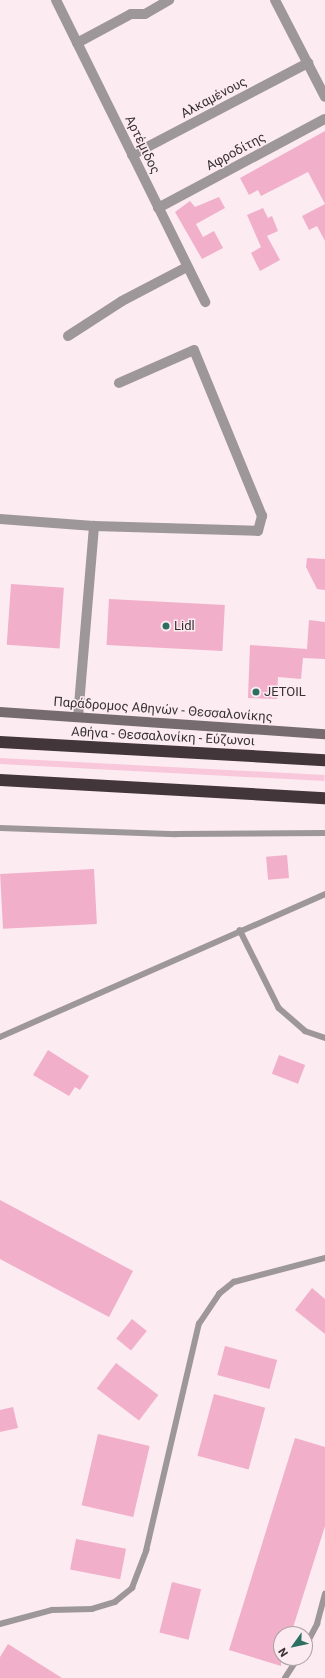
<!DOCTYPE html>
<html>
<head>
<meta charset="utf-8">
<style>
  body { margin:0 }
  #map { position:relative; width:325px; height:1678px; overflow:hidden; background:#fcebf1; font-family:Roboto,sans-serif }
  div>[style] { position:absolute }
  .green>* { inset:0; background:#f9c7da; transform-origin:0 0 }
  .building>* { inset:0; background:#f1afc9; transform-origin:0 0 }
  .service>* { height:5.5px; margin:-2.75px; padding:0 2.75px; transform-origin:2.75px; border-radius:2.75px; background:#9e9799 }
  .minor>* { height:10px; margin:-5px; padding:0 5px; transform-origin:5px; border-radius:5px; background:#9e9799 }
  .secondary>* { height:10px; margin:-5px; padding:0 5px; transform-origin:5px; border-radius:5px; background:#766c70 }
  .motorway>* { height:12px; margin:-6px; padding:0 6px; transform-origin:6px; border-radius:6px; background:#43363b }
  .dots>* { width:11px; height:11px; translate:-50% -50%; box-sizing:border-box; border:2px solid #fcebf1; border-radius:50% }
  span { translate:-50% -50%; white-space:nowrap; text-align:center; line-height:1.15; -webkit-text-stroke:3px #fcebf1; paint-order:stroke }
  .street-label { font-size:13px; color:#373133 }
  .poi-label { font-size:13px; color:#373133 }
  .left { translate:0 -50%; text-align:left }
  .north { position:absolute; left:273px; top:1626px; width:40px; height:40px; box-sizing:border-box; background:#fcebf1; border:1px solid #ada1a5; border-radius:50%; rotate:237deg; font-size:11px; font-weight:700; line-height:16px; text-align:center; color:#373133 }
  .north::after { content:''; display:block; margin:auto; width:14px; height:18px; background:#2c7062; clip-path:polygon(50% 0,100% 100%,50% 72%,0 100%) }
</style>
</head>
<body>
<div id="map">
  <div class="green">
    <div style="left:0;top:758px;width:325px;height:6px;rotate:3deg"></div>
  </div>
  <div class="building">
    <div style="clip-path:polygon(325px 131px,325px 241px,317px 226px,309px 230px,302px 216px,325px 204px,308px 172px,261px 196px,258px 190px,249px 195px,240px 178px)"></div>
    <div style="clip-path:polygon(219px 197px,225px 208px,196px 224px,203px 237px,214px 231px,223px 248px,202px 259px,175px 212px,190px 201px,195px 207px)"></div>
    <div style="clip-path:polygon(263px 208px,268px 218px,272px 216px,278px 231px,267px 236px,280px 260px,260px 271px,251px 253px,261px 247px,247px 215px)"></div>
    <div style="clip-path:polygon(307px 558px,325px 559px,325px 590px,317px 589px,306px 567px)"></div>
    <div style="left:11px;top:584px;width:53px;height:61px;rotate:4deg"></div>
    <div style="left:109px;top:599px;width:116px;height:46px;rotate:3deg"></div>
    <div style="clip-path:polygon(309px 620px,325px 622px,325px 659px,303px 658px,301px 679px,278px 677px,277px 699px,248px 698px,250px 645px,307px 649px)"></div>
    <div style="left:287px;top:855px;width:23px;height:21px;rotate:85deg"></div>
    <div style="left:94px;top:869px;width:55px;height:94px;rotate:87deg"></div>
    <div style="clip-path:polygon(48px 1050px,89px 1076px,80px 1090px,75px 1087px,69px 1096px,33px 1075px)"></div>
    <div style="left:279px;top:1055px;width:28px;height:20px;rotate:21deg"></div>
    <div style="clip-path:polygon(0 1200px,133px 1271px,109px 1317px,0 1259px)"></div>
    <div style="clip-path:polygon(312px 1288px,325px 1299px,325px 1334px,295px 1310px)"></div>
    <div style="left:132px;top:1319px;width:19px;height:25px;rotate:39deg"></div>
    <div style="left:225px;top:1346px;width:54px;height:30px;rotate:15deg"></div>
    <div style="left:116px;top:1363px;width:53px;height:32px;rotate:37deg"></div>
    <div style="left:214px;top:1394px;width:53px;height:64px;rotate:15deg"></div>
    <div style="clip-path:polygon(13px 1407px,18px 1428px,0 1432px,0 1410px)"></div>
    <div style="left:98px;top:1434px;width:53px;height:73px;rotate:13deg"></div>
    <div style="clip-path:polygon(295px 1438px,325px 1447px,325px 1526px,291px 1634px,281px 1634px,281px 1666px,229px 1650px)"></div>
    <div style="left:76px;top:1539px;width:51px;height:31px;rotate:11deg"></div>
    <div style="left:172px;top:1582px;width:30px;height:52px;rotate:14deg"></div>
    <div style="clip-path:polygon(8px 1644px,62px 1678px,0 1678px,0 1657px)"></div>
  </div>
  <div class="service">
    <div style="left:0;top:828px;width:176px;rotate:2deg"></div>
    <div style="left:176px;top:834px;width:149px;rotate:-0.4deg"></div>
    <div style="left:240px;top:930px;width:87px;rotate:63.4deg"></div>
    <div style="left:279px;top:1008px;width:35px;rotate:41deg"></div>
    <div style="left:305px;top:1031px;width:21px;rotate:19deg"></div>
    <div style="left:0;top:1037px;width:355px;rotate:-23.7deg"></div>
    <div style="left:0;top:1624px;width:54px;rotate:-15.1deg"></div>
    <div style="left:52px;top:1610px;width:40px;rotate:-1.4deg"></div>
    <div style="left:92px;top:1609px;width:24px;rotate:-17deg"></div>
    <div style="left:115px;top:1602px;width:22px;rotate:-39deg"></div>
    <div style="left:132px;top:1588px;width:40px;rotate:-69deg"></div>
    <div style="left:146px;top:1551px;width:233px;rotate:-76.9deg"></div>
    <div style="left:199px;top:1324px;width:36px;rotate:-56deg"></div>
    <div style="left:219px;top:1294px;width:19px;rotate:-39deg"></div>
    <div style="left:234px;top:1282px;width:94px;rotate:-14.8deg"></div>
    <div style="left:305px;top:1647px;width:26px;rotate:-62deg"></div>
    <div style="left:317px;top:1624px;width:31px;rotate:-75deg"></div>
    <div style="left:285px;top:1678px;width:24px;rotate:-57deg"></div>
  </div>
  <div class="minor">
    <div style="left:56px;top:0;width:337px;rotate:63.7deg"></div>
    <div style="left:275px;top:0;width:109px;rotate:62.7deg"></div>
    <div style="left:77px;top:43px;width:61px;rotate:-28.2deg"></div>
    <div style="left:131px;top:14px;width:14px"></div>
    <div style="left:145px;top:14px;width:28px;rotate:-30deg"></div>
    <div style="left:132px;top:155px;width:199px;rotate:-27.6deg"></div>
    <div style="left:158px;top:208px;width:189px;rotate:-28.1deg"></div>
    <div style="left:68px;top:336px;width:64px;rotate:-32.9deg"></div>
    <div style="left:122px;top:301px;width:73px;rotate:-27.6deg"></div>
    <div style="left:0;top:519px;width:94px;rotate:4.3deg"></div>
    <div style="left:94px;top:526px;width:164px;rotate:1.7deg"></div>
    <div style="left:258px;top:531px;width:16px;rotate:-75deg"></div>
    <div style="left:262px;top:516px;width:179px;rotate:-112.3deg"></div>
    <div style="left:194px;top:350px;width:82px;rotate:156.3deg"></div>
    <div style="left:78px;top:717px;width:192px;rotate:-85.2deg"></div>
  </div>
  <div class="secondary">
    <div style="left:0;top:712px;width:326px;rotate:3.9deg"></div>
  </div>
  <div class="motorway">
    <div style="left:0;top:742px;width:325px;rotate:3.2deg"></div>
    <div style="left:0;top:780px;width:325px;rotate:3.2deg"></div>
  </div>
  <div class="dots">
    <div style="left:166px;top:626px;background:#2c7062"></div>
    <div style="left:256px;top:692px;background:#2c7062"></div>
  </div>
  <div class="street-label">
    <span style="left:214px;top:98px;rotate:-28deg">Αλκαμένους</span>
    <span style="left:142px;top:145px;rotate:64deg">Αρτέμιδος</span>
    <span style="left:236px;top:152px;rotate:-28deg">Αφροδίτης</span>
    <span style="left:163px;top:710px;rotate:4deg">Παράδρομος Αθηνών - Θεσσαλονίκης</span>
    <span style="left:163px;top:737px;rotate:3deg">Αθήνα - Θεσσαλονίκη - Εύζωνοι</span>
  </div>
  <div class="poi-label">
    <span class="left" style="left:174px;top:626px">Lidl</span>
    <span class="left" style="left:264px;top:692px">JETOIL</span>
  </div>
  <div class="north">N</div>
</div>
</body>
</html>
